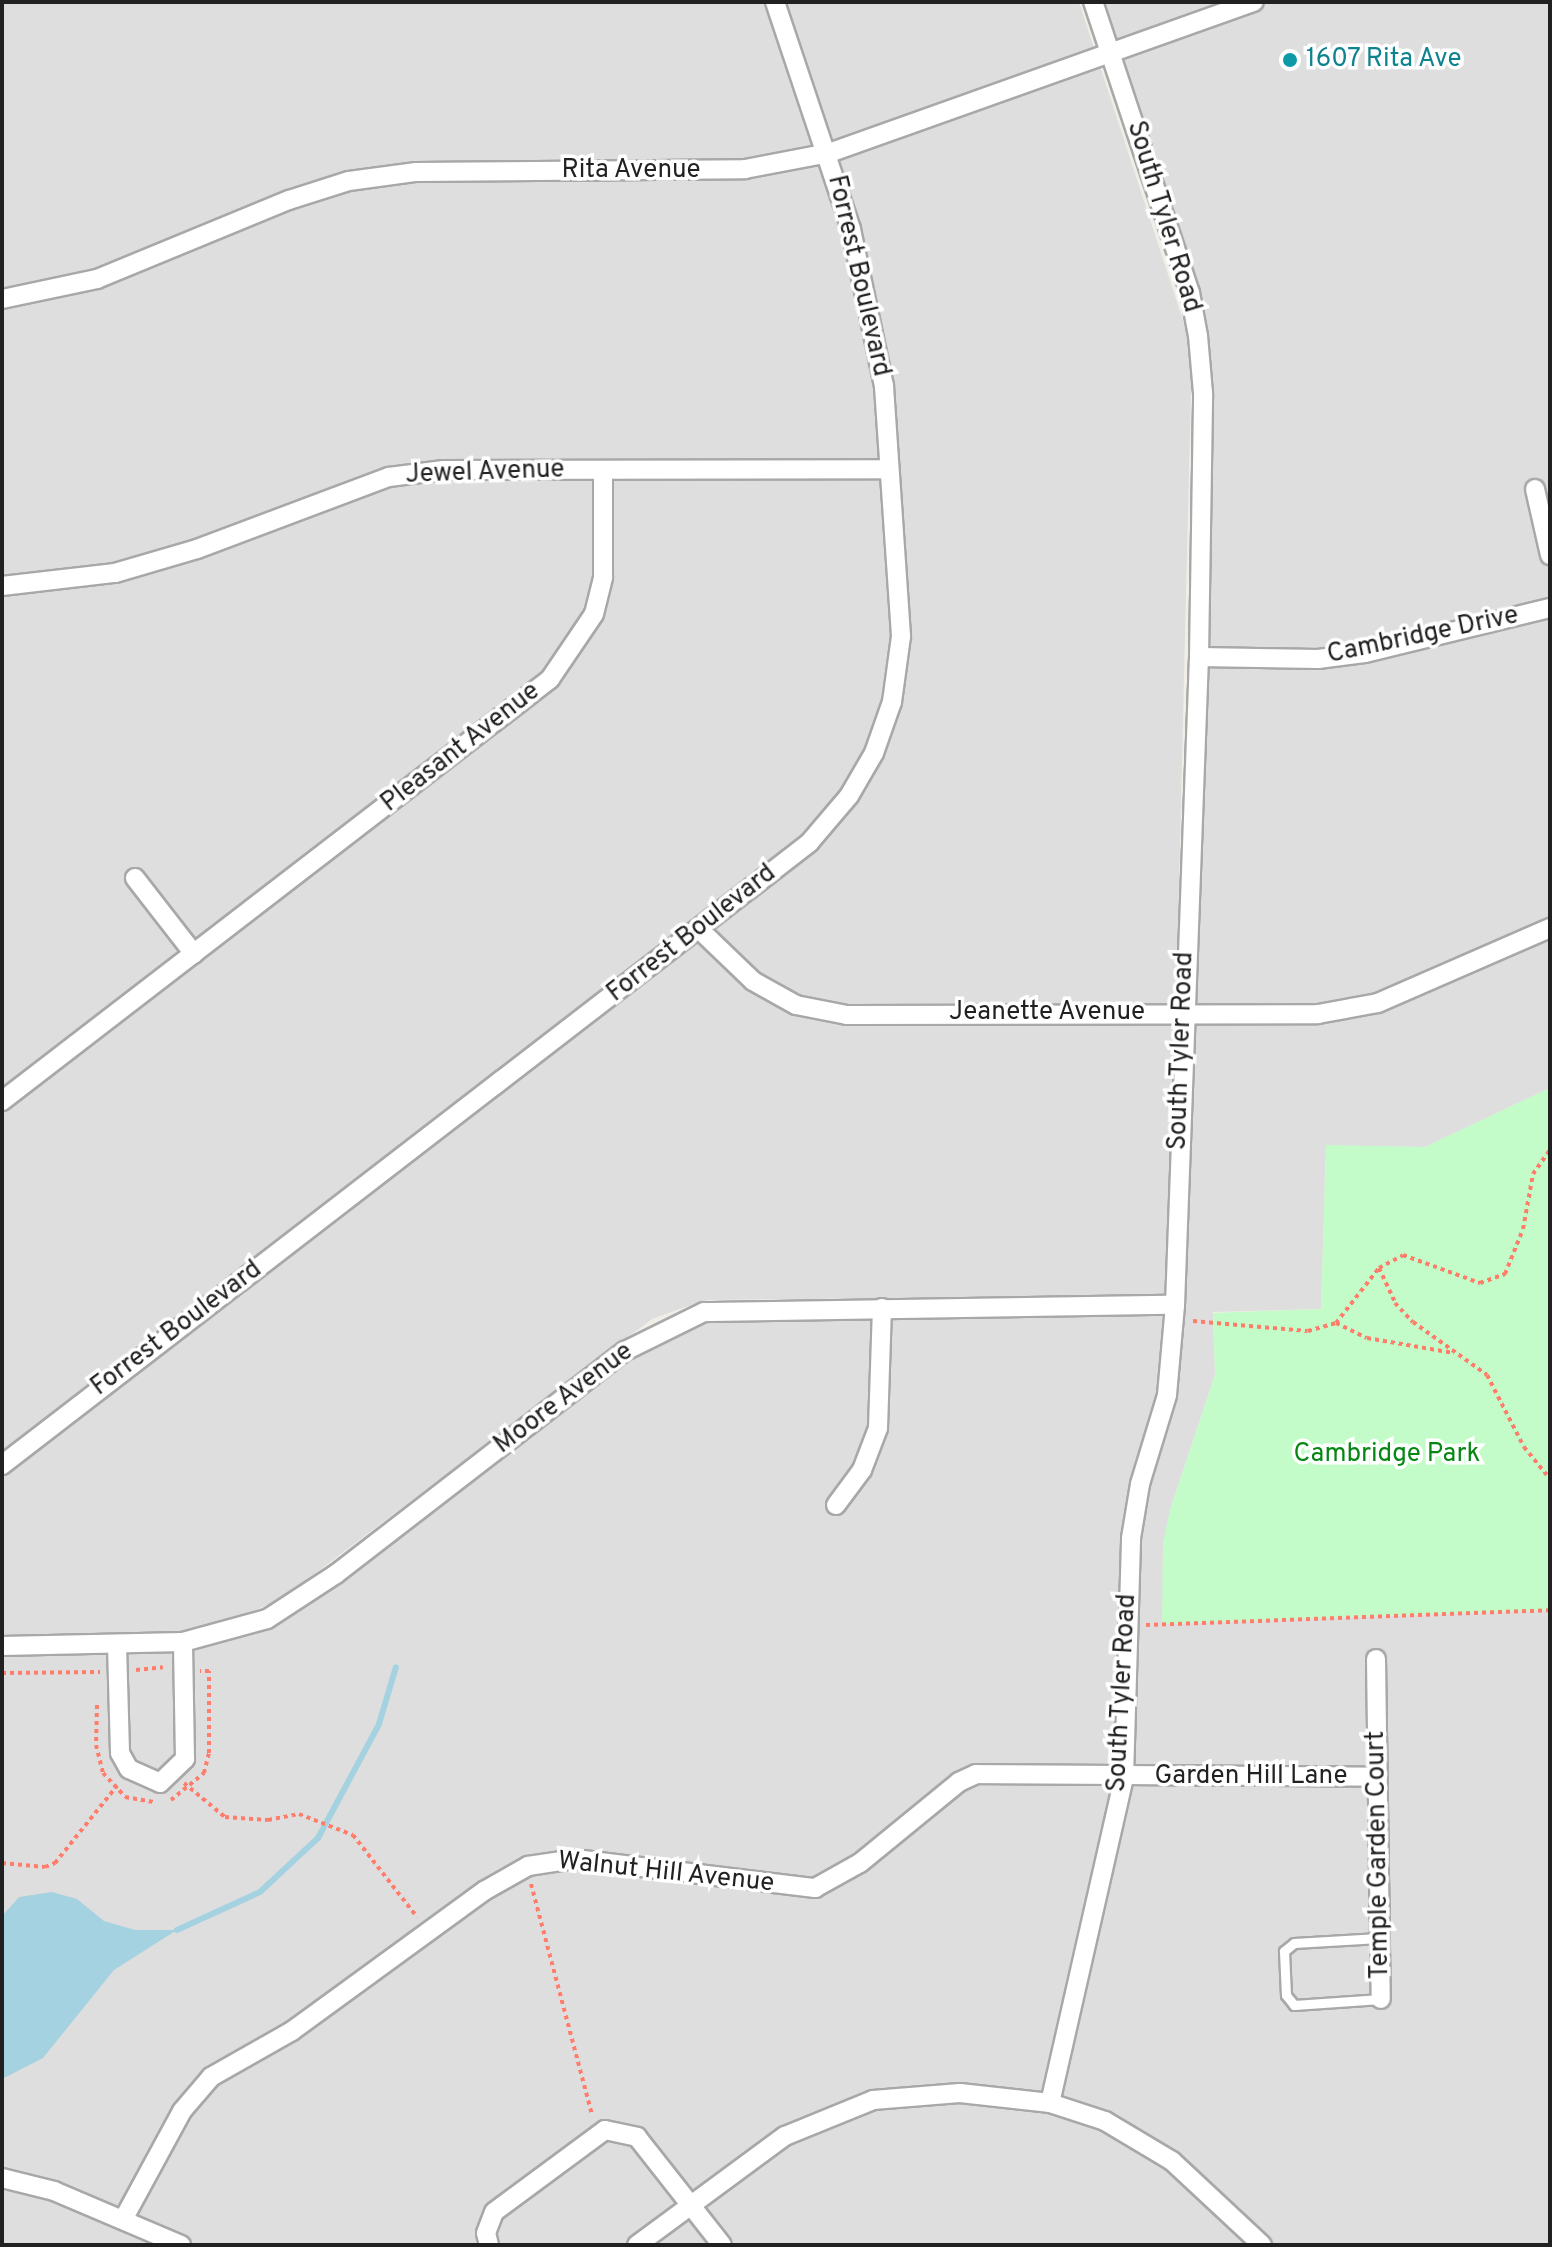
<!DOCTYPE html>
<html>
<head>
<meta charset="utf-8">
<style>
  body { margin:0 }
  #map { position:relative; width:1552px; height:2247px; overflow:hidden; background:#f1eee7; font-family:Overpass,sans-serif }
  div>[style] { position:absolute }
  .residential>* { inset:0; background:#dfdede }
  .park>* { inset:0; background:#c3fcc9 }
  .water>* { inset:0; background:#a5d2e1 }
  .stream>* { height:6px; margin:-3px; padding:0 3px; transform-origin:3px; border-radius:3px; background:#a5d2e1 }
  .path>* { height:4px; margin-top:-2px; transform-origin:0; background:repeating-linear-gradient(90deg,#ff7d6a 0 4px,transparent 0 8px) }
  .roads { filter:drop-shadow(2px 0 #a8a8a8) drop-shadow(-2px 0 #a8a8a8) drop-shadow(0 2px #a8a8a8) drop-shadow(0 -2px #a8a8a8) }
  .service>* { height:9px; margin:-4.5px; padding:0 4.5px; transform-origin:4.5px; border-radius:4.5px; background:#fff }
  .minor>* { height:18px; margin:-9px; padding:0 9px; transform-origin:9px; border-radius:9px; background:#fff }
  .dots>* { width:22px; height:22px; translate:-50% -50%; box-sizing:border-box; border:4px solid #fff; border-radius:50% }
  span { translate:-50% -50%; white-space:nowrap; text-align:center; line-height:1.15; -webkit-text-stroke:7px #fff; paint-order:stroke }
  .culture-label { font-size:26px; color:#0d838f }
  .left { translate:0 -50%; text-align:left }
  .street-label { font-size:26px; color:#212121 }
  .park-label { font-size:26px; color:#068714 }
  .frame { position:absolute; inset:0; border:4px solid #212121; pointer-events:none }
</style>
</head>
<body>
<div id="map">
  <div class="residential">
    <div style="clip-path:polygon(2px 2px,1079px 2px,1192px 348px,1169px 1295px,705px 1300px,652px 1319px,285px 1596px,244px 1616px,178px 1634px,2px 1635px)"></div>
    <div style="clip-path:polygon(1101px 2px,1550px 2px,1550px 1088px,1425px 1147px,1326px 1146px,1321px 1309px,1213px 1312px,1215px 1375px,1170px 1510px,1162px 1624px,1550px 1610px,1550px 2245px,2px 2245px,2px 1654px,151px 1652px,219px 1644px,274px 1624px,632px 1354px,681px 1330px,729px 1316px,1183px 1313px,1212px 369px,1201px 302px)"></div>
  </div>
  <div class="park">
    <div style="clip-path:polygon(1550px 1088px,1550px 1610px,1162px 1624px,1163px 1543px,1170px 1510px,1215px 1375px,1213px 1313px,1321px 1309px,1326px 1145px,1425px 1147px)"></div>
  </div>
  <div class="water">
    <div style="clip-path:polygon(52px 1892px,77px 1899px,104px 1921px,135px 1930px,177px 1930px,114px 1970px,43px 2058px,2px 2079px,2px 1916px,19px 1897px)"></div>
  </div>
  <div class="stream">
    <div style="left:177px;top:1930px;width:91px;rotate:-24.6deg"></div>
    <div style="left:260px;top:1892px;width:79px;rotate:-43deg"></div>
    <div style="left:318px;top:1838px;width:129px;rotate:-61.8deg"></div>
    <div style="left:379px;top:1724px;width:59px;rotate:-73.4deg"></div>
  </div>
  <div class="path">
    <div style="left:1379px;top:1268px;width:38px;rotate:65deg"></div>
    <div style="left:1395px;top:1303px;width:26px;rotate:47deg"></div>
    <div style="left:1413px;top:1322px;width:91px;rotate:35.6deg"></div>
    <div style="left:1487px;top:1375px;width:81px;rotate:62.8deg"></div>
    <div style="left:1524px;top:1447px;width:41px;rotate:50.9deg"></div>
    <div style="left:1193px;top:1321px;width:115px;rotate:5deg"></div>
    <div style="left:1308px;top:1331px;width:29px;rotate:-16deg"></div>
    <div style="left:1336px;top:1323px;width:70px;rotate:-52deg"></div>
    <div style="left:1379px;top:1268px;width:27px;rotate:-28deg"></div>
    <div style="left:1403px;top:1255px;width:82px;rotate:20deg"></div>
    <div style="left:1480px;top:1283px;width:27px;rotate:-20deg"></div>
    <div style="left:1505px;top:1274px;width:48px;rotate:-68.2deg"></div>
    <div style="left:1523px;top:1229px;width:56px;rotate:-79.7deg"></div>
    <div style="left:1533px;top:1174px;width:29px;rotate:-55deg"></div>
    <div style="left:1336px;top:1323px;width:34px;rotate:26deg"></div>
    <div style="left:1367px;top:1338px;width:88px;rotate:9.8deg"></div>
    <div style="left:1146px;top:1625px;width:404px;rotate:-2.1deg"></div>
    <div style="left:136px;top:1670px;width:27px;rotate:-6deg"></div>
    <div style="left:2px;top:1673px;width:98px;rotate:-0.6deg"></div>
    <div style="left:97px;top:1705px;width:40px;rotate:91.4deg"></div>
    <div style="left:96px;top:1745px;width:29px;rotate:76deg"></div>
    <div style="left:103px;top:1773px;width:33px;rotate:47deg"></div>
    <div style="left:125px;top:1797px;width:29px;rotate:10deg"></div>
    <div style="left:184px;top:1783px;width:53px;rotate:39.7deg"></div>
    <div style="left:225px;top:1817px;width:43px;rotate:4deg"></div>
    <div style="left:268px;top:1820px;width:32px;rotate:-11deg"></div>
    <div style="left:299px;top:1814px;width:58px;rotate:21.3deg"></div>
    <div style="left:353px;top:1835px;width:104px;rotate:52deg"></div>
    <div style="left:171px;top:1800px;width:43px;rotate:-39.3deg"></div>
    <div style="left:204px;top:1773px;width:21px;rotate:-76deg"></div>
    <div style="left:209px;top:1753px;width:82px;rotate:-90deg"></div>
    <div style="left:209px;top:1671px;width:9px;rotate:180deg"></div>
    <div style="left:2px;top:1863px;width:43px;rotate:5.3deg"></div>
    <div style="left:45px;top:1867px;width:11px;rotate:-22deg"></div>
    <div style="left:55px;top:1863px;width:99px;rotate:-51.2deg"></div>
    <div style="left:531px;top:1884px;width:239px;rotate:75.2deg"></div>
  </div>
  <div class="roads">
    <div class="service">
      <div style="left:1379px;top:1938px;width:85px;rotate:176.6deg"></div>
      <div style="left:1294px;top:1943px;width:13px;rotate:141deg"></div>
      <div style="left:1284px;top:1951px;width:44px;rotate:87.4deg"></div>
      <div style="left:1286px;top:1995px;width:13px;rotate:51deg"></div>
      <div style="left:1294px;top:2005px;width:87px;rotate:-3.9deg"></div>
    </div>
    <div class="minor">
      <div style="left:2px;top:299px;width:97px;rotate:-11.9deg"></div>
      <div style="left:97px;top:279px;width:208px;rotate:-22.4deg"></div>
      <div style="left:289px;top:200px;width:63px;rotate:-17.6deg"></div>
      <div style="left:349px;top:181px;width:68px;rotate:-7.7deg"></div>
      <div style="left:416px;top:172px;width:329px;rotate:-0.5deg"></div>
      <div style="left:745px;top:169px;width:86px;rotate:-10.8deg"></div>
      <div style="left:829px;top:153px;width:451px;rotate:-19.6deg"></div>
      <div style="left:1535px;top:489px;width:68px;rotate:77.2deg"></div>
      <div style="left:2px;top:586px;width:114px;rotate:-6.6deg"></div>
      <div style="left:115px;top:573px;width:85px;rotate:-16.3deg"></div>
      <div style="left:197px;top:549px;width:205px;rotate:-20.6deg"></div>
      <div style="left:389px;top:477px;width:55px;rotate:-7.3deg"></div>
      <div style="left:444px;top:470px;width:445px;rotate:-0.1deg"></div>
      <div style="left:1199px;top:657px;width:119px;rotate:1deg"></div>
      <div style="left:1318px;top:659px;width:47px;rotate:-7.3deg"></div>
      <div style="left:1365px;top:653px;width:190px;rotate:-13.7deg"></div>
      <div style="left:135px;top:878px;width:96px;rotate:52.2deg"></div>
      <div style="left:700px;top:930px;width:74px;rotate:43.9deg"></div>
      <div style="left:753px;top:981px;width:49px;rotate:29.2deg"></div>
      <div style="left:796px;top:1005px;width:52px;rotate:11.1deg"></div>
      <div style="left:847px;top:1015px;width:471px;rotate:-0.1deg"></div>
      <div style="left:1318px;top:1014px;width:61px;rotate:-10.4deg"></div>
      <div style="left:1378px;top:1003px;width:188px;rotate:-23.6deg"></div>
      <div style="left:2px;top:1101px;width:692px;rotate:-37.6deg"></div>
      <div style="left:550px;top:679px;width:78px;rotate:-55.9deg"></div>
      <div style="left:594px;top:614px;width:38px;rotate:-76deg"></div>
      <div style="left:603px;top:577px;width:107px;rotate:-90deg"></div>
      <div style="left:2px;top:1465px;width:1019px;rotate:-37.62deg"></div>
      <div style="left:809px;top:843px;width:62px;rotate:-49.6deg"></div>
      <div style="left:849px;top:796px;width:50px;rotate:-59.8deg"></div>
      <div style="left:874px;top:753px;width:54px;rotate:-70.6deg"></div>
      <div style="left:892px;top:702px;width:67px;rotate:-82.2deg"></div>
      <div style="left:901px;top:636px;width:251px;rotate:-93.9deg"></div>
      <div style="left:884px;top:386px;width:160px;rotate:-101.9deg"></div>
      <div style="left:851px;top:229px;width:239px;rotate:-108.5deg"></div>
      <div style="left:836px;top:1505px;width:44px;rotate:-53.4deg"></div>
      <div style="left:862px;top:1470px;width:45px;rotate:-69.1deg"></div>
      <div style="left:878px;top:1428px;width:120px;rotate:-88.1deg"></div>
      <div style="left:117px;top:1645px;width:108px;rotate:88.4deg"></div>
      <div style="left:120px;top:1753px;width:18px;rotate:61deg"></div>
      <div style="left:129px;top:1769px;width:34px;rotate:24deg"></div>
      <div style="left:160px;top:1783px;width:35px;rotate:-44deg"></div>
      <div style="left:185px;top:1759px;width:117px;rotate:-91deg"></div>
      <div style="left:2px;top:1646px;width:181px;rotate:-1.3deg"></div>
      <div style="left:183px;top:1642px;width:87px;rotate:-15.3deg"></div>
      <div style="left:267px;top:1619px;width:82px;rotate:-33.1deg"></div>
      <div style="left:336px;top:1574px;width:365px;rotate:-37.7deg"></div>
      <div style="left:625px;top:1351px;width:88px;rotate:-26.3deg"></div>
      <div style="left:704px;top:1312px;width:471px;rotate:-0.9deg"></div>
      <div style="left:1376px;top:1659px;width:340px;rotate:89.2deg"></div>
      <div style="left:1050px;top:2103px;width:334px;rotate:-77.2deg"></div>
      <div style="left:1124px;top:1777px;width:239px;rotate:-88.3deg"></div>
      <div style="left:1131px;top:1538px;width:55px;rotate:-80.5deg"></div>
      <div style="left:1140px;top:1484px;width:93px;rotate:-73.1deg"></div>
      <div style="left:1167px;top:1395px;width:90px;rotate:-84.9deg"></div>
      <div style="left:1175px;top:1305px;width:648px;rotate:-87.88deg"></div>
      <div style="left:1199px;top:657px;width:264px;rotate:-89.1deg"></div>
      <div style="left:1203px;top:393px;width:57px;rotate:-95deg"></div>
      <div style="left:1198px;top:336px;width:44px;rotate:-100.5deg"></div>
      <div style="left:1190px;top:293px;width:307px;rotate:-108.4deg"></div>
      <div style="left:2px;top:2178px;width:54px;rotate:14deg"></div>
      <div style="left:54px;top:2191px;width:138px;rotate:23deg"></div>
      <div style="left:124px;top:2218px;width:122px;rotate:-61.5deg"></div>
      <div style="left:182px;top:2111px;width:45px;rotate:-49.5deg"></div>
      <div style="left:211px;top:2077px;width:93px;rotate:-29.6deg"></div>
      <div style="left:292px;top:2031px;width:238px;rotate:-36.1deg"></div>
      <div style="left:484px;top:1891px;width:51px;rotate:-29.6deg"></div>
      <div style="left:528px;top:1866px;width:48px;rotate:-8.5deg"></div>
      <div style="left:575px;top:1859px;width:242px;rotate:6.9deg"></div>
      <div style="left:815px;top:1888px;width:51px;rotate:-29.1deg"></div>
      <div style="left:860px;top:1863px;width:128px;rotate:-39.3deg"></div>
      <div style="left:959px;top:1782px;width:19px;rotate:-25deg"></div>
      <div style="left:976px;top:1774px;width:402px;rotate:0.4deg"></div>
      <div style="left:489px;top:2245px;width:12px;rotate:-104deg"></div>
      <div style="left:486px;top:2233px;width:22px;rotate:-69deg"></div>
      <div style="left:494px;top:2212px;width:138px;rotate:-36.5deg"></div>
      <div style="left:605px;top:2130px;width:33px;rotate:12deg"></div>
      <div style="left:637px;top:2137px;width:137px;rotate:51.8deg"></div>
      <div style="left:637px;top:2245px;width:184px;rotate:-36.4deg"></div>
      <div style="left:785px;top:2136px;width:95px;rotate:-22.2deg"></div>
      <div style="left:873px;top:2100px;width:87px;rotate:-4.6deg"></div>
      <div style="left:960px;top:2093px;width:91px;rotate:6.3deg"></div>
      <div style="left:1050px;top:2103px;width:58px;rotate:18.1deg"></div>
      <div style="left:1105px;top:2121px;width:78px;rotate:30.8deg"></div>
      <div style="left:1172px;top:2161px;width:123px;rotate:43deg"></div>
    </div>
  </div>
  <div class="dots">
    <div style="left:1290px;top:60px;background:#0f9aa8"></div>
  </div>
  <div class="culture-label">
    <span class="left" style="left:1306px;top:60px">1607 Rita Ave</span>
  </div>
  <div class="street-label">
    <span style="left:631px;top:171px">Rita Avenue</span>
    <span style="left:1163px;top:217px;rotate:73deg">South Tyler Road</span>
    <span style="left:858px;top:276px;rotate:77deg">Forrest Boulevard</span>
    <span style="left:485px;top:473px;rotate:-2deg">Jewel Avenue</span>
    <span style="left:1423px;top:636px;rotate:-12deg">Cambridge Drive</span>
    <span style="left:461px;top:748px;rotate:-38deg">Pleasant Avenue</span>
    <span style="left:692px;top:934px;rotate:-38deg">Forrest Boulevard</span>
    <span style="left:1047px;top:1013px">Jeanette Avenue</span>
    <span style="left:1182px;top:1051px;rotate:-88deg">South Tyler Road</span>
    <span style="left:177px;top:1329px;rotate:-37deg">Forrest Boulevard</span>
    <span style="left:564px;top:1399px;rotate:-37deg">Moore Avenue</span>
    <span style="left:1123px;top:1693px;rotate:-87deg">South Tyler Road</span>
    <span style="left:1251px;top:1777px">Garden Hill Lane</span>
    <span style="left:1379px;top:1855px;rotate:-91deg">Temple Garden Court</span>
    <span style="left:666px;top:1873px;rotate:6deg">Walnut Hill Avenue</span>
  </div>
  <div class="park-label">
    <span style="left:1387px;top:1455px">Cambridge Park</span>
  </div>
  <div class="frame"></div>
</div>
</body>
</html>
